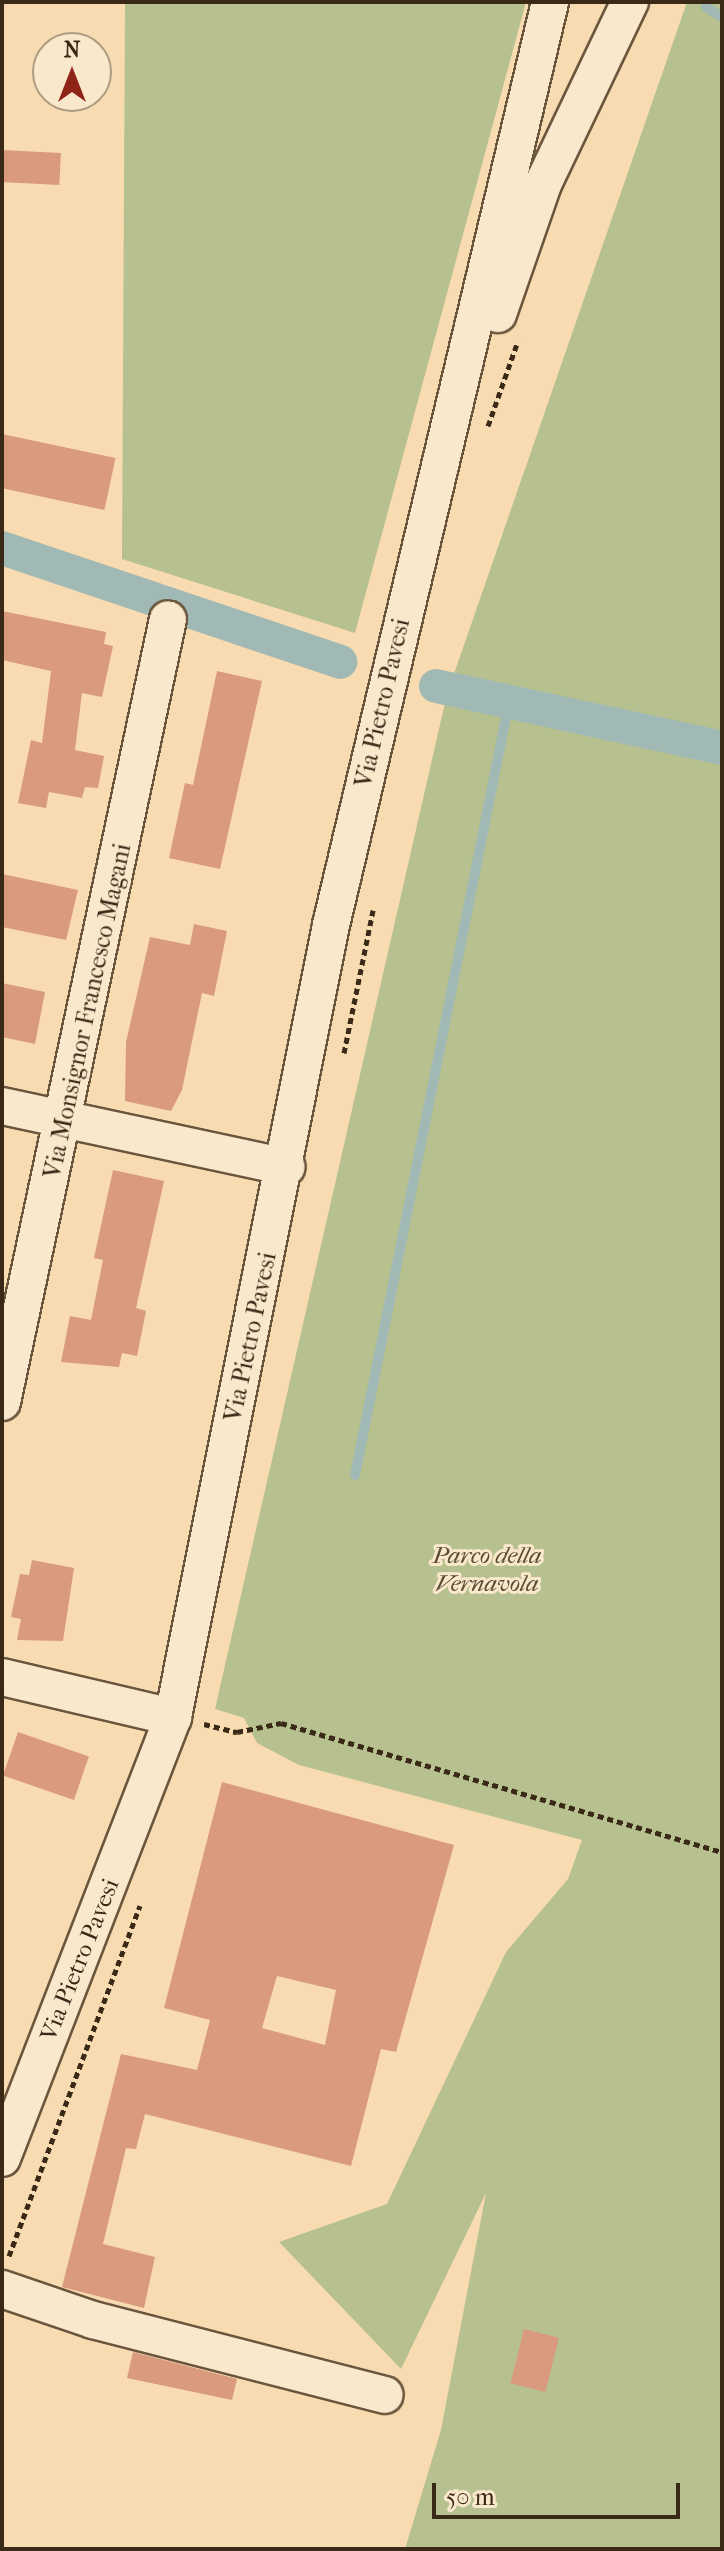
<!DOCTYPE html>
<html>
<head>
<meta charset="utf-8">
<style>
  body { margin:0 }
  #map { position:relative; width:724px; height:2551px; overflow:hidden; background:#f8dbb0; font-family:"IM FELL French Canon",serif }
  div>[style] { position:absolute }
  .green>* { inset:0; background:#b7c190 }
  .stream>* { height:10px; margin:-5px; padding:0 5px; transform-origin:5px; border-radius:5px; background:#a1b9b5 }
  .canal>* { height:34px; margin:-17px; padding:0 17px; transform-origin:17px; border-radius:17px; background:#a1b9b5 }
  .building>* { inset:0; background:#d99a7d; transform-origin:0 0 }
  .path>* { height:5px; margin-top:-2.5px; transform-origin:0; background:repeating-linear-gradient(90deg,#3b2917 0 6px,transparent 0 10px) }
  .roads { filter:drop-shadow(2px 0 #6a563d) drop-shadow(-2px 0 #6a563d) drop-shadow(0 2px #6a563d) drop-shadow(0 -2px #6a563d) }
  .minor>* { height:36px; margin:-18px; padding:0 18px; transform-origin:18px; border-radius:18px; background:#fae8cc }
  span { translate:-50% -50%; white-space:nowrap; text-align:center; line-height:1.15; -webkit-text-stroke:6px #fae8cc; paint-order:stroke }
  .street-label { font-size:24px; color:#3b2917 }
  .park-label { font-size:24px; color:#5a4f35; font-style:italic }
  .frame { position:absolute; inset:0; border:4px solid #3b2917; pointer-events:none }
  .north { position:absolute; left:32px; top:32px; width:80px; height:80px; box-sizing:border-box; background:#fae8cc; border:2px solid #ae9c84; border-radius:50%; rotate:0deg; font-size:22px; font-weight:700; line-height:32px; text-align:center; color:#3b2917 }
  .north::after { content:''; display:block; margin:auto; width:28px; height:36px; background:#8f2418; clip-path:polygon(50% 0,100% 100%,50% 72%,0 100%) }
  .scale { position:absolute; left:432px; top:2483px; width:248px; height:36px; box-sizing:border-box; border:4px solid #3b2917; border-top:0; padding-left:10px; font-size:24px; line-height:28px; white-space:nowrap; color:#3b2917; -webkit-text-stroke:6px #fae8cc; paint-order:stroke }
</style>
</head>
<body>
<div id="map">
  <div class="green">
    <div style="clip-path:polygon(125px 2px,526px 2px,355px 633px,122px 559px)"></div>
    <div style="clip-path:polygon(687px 2px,722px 2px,722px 2549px,405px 2549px,441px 2430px,486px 2193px,401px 2369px,279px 2242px,387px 2204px,506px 1952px,568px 1879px,582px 1840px,299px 1765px,257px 1743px,244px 1718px,215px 1709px,447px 694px)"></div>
  </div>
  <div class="stream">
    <div style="left:706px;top:7px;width:19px;rotate:32deg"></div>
    <div style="left:355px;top:1475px;width:788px;rotate:-78.73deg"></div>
  </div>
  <div class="canal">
    <div style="left:2px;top:548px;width:357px;rotate:18.6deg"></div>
    <div style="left:436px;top:686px;width:293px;rotate:12.2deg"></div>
  </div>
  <div class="building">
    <div style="left:2px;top:150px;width:59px;height:32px;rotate:3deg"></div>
    <div style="left:2px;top:434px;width:116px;height:53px;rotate:12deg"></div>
    <div style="clip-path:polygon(2px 611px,106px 632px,104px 644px,113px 646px,102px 697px,82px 693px,75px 750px,104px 756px,98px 788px,85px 787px,82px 798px,49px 792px,46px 808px,18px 803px,31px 740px,42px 743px,51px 671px,2px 660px)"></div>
    <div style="clip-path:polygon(217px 671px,262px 681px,220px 869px,169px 858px,185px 783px,193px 785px)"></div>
    <div style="clip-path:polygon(2px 874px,78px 890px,66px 940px,2px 927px)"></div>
    <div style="clip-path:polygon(194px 924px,227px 931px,214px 996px,202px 993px,182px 1090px,171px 1111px,125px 1101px,126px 1042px,150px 937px,190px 945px)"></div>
    <div style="clip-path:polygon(2px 983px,45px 992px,35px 1044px,2px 1037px)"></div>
    <div style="clip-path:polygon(113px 1170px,164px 1181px,136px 1308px,146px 1311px,137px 1356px,122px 1353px,119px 1367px,61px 1362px,70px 1316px,91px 1320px,103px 1260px,94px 1258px)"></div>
    <div style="clip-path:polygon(32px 1560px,74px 1568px,63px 1641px,17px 1640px,21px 1619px,11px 1617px,20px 1574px,29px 1575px)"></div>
    <div style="left:18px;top:1732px;width:75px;height:46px;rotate:19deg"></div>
    <div style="clip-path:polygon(evenodd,222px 1782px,454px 1845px,396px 2052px,381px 2049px,351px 2166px,145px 2114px,136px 2149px,126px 2148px,103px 2244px,155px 2257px,144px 2308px,62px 2287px,121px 2054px,197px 2070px,210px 2020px,164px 2008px,222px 1782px,277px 1976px,336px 1990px,325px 2045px,262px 2028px,277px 1976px)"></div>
    <div style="left:524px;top:2329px;width:36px;height:56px;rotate:14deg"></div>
    <div style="clip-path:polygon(133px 2352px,237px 2379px,232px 2400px,127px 2378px)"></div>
  </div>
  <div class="path">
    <div style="left:488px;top:426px;width:90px;rotate:-70.6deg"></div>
    <div style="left:344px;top:1053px;width:146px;rotate:-78.5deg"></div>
    <div style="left:204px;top:1724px;width:34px;rotate:14deg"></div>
    <div style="left:237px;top:1732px;width:45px;rotate:-11.6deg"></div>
    <div style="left:281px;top:1723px;width:459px;rotate:16.3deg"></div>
    <div style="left:9px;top:2256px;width:374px;rotate:-69.5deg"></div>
  </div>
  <div class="roads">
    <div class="minor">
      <div style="left:498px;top:314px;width:138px;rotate:-70.9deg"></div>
      <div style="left:543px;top:184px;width:202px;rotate:-64.5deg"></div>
      <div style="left:2px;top:1106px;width:291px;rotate:12.1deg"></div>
      <div style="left:2px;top:1402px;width:800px;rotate:-78.03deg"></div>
      <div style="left:2px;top:1677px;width:176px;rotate:13.2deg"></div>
      <div style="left:2px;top:2158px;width:473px;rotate:-68.8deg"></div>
      <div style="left:173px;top:1717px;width:808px;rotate:-78.72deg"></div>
      <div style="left:331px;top:925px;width:949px;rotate:-76.65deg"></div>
      <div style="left:2px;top:2289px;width:96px;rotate:18.8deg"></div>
      <div style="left:93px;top:2320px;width:301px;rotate:14.4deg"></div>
    </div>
  </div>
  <div class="street-label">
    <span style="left:383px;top:703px;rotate:-77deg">Via Pietro Pavesi</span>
    <span style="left:88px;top:1011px;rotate:-78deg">Via Monsignor Francesco Magani</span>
    <span style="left:251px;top:1337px;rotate:-78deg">Via Pietro Pavesi</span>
    <span style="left:80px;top:1960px;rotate:-68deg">Via Pietro Pavesi</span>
  </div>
  <div class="park-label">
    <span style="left:487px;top:1570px">Parco della<br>Vernavola</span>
  </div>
  <div class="frame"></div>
  <div class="north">N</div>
  <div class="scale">50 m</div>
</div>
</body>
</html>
